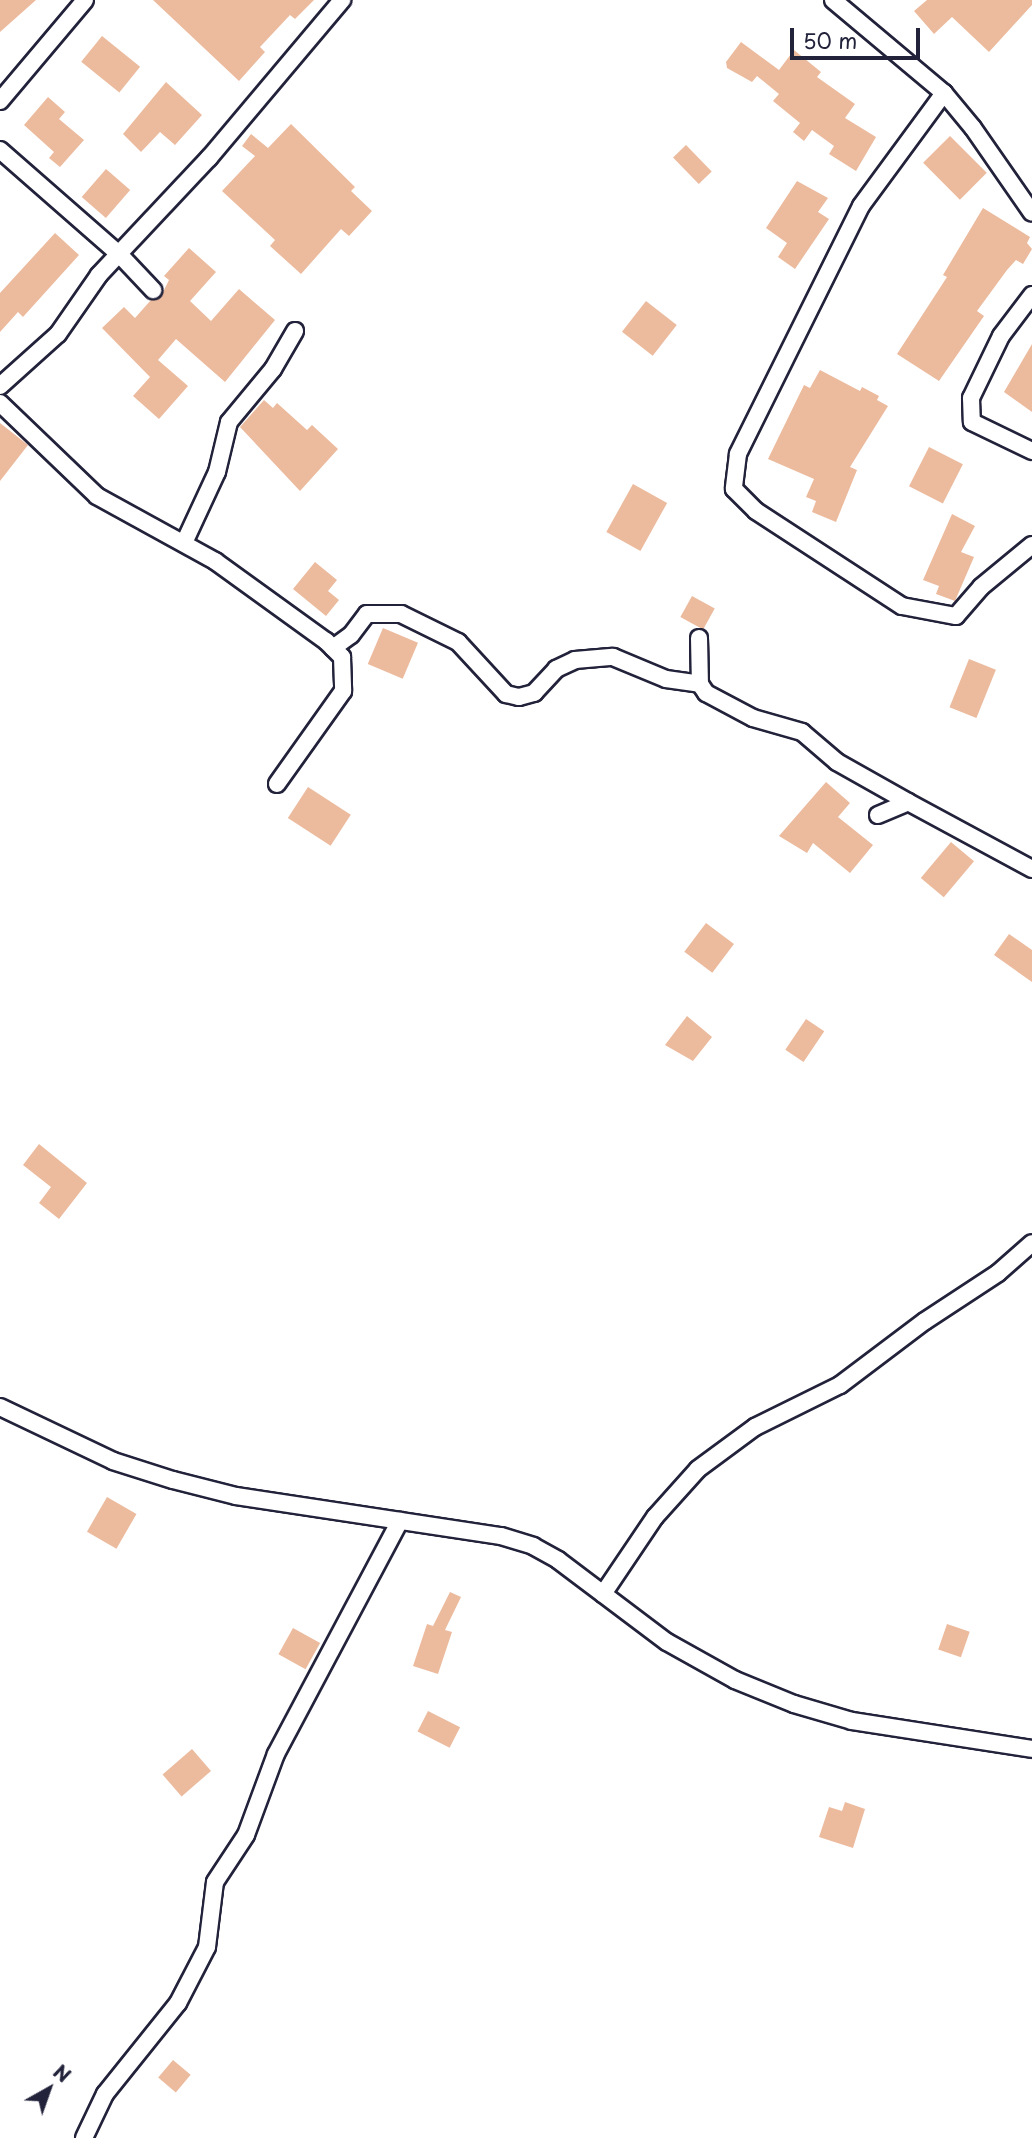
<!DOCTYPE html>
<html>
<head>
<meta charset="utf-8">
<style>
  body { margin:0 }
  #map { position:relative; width:1032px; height:2138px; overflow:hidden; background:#fff; font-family:"Playpen Sans",sans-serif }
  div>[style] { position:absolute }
  .building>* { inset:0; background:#ecba9d; transform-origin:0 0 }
  .roads { filter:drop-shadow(2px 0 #22223b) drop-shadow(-2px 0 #22223b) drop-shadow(0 2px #22223b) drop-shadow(0 -2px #22223b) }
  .street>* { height:16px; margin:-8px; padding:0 8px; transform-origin:8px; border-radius:8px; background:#fff }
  span { translate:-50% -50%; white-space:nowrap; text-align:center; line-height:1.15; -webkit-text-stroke:5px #fff; paint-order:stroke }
  .north { position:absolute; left:14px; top:2054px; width:70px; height:70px; -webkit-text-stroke:5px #fff; paint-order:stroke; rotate:40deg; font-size:19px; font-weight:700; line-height:28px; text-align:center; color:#22223b }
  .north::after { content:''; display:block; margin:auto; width:24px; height:32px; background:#22223b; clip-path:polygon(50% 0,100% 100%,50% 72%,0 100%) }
  .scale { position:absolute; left:790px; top:28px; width:130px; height:32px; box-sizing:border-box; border:4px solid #22223b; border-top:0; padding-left:9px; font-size:21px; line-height:24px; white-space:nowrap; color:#22223b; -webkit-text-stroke:5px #fff; paint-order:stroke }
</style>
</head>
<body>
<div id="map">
  <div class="building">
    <div style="clip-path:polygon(0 0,36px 0,0 32px)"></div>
    <div style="clip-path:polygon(153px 0,314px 0,295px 19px,290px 15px,260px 47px,265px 52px,239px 81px)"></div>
    <div style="clip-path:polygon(927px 0,1032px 0,1032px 5px,989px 52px,952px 17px,934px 34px,914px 11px)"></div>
    <div style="left:102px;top:36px;width:49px;height:33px;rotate:39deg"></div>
    <div style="clip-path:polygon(741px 42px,779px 70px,794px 50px,821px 72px,817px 77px,855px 104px,845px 118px,876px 137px,856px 171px,829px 154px,834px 146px,812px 130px,804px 141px,793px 132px,800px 123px,773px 101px,779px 94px,757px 76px,752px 82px,727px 68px,726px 62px)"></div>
    <div style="clip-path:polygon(166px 82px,202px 115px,175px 145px,160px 132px,141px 152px,123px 134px)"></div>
    <div style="clip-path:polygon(48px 97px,65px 112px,59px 119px,84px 140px,60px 167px,49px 158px,54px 152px,24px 125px)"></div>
    <div style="clip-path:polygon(291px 124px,355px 187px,351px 191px,372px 211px,349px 236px,341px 229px,301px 274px,270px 246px,275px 240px,222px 191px,255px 156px,242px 146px,251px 134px,268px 148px)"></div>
    <div style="left:950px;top:136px;width:52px;height:38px;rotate:45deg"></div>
    <div style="left:686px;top:145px;width:37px;height:18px;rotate:46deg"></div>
    <div style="left:106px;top:169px;width:32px;height:37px;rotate:41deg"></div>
    <div style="clip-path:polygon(797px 181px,828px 198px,818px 212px,829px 219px,795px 269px,778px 257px,787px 243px,766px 228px)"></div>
    <div style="clip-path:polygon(983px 208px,1030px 237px,1027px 243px,1032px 249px,1023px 264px,1016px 260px,1007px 270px,977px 311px,984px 316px,939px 381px,897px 354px,947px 277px,943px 275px)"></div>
    <div style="clip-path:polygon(55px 233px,79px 255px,23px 317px,18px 312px,0 332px,0 293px)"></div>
    <div style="clip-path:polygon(189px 248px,216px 272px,190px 301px,211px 321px,239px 289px,275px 320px,225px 382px,176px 339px,158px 360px,188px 386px,159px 419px,133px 396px,150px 377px,102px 328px,124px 307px,135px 318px,151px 300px,160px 298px,169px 280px,164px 276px)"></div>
    <div style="left:646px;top:301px;width:39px;height:39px;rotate:38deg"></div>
    <div style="clip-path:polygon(1032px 344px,1032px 412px,1004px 392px)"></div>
    <div style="clip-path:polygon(820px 370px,860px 391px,862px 387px,879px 396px,877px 400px,888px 406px,850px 467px,857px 470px,836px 522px,812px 512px,816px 501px,806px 497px,814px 479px,768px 459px,804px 385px,810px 388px)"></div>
    <div style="clip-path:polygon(264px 400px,273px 408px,277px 403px,307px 430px,312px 425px,338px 449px,300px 491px,240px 427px)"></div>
    <div style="clip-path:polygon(0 423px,28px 445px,0 481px)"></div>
    <div style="left:929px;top:447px;width:38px;height:44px;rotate:27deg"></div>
    <div style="left:633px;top:484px;width:39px;height:55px;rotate:29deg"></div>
    <div style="clip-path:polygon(952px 514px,975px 526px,961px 552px,974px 557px,955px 601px,936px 594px,939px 586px,923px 580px)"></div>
    <div style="clip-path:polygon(315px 562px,337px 580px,328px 591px,339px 600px,326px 616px,293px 589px)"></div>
    <div style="left:692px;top:596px;width:26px;height:24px;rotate:29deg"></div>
    <div style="left:383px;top:628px;width:38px;height:39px;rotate:23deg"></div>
    <div style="left:969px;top:659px;width:29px;height:52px;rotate:22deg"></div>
    <div style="clip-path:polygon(826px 782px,850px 803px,838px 817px,873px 845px,850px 873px,813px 843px,807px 853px,779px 836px)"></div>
    <div style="left:308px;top:787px;width:51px;height:37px;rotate:33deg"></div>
    <div style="left:951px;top:842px;width:30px;height:47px;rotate:40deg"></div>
    <div style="left:706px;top:923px;width:35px;height:36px;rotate:37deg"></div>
    <div style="clip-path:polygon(1009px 934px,1032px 950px,1032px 982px,994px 955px)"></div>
    <div style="clip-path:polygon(687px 1016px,712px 1037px,693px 1061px,665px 1045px)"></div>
    <div style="left:806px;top:1019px;width:22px;height:37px;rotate:34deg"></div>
    <div style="clip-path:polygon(39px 1144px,87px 1183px,59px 1219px,39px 1203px,51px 1187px,23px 1165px)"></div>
    <div style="left:107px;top:1497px;width:34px;height:40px;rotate:30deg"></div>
    <div style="clip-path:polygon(450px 1592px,461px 1597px,445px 1630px,452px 1632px,438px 1674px,413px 1666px,427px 1624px,433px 1626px)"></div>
    <div style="left:947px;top:1624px;width:24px;height:27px;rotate:19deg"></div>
    <div style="left:293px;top:1628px;width:31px;height:30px;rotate:29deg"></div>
    <div style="left:428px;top:1711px;width:36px;height:23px;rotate:27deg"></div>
    <div style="left:192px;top:1749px;width:29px;height:39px;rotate:49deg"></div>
    <div style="clip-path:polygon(845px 1802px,865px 1809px,853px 1848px,819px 1837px,829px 1807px,842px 1811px)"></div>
    <div style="left:173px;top:2060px;width:23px;height:23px;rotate:40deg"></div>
  </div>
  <div class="roads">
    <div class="street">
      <div style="left:833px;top:0;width:145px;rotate:40deg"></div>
      <div style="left:944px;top:93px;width:45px;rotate:50.4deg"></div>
      <div style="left:973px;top:128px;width:103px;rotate:55.2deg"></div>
      <div style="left:944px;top:93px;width:140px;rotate:126.3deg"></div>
      <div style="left:861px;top:206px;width:277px;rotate:116.4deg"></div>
      <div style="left:738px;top:454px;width:35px;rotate:97deg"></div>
      <div style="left:734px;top:489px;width:31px;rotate:45deg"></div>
      <div style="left:756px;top:511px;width:174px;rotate:33.1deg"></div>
      <div style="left:902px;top:606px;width:55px;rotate:10.5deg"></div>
      <div style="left:956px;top:616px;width:38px;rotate:-49deg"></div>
      <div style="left:981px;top:587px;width:66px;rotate:-39.5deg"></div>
      <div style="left:0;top:101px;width:132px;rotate:-49.9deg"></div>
      <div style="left:0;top:150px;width:161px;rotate:41.2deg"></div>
      <div style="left:121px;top:256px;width:47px;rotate:46.7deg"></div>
      <div style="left:1032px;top:295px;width:51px;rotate:127.1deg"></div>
      <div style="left:1001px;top:336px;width:69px;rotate:115.8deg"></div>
      <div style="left:971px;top:398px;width:24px;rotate:88deg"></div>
      <div style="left:972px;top:422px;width:67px;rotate:25.8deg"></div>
      <div style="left:0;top:386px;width:78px;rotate:-41.9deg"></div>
      <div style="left:58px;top:334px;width:72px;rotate:-55.2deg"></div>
      <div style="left:99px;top:275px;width:161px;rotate:-46.8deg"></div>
      <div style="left:209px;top:158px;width:207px;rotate:-49.9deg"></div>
      <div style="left:0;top:403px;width:134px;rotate:43.8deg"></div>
      <div style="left:97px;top:496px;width:135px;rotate:28.8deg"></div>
      <div style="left:215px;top:561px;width:137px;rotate:35.8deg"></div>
      <div style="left:326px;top:641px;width:23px;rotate:45deg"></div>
      <div style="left:342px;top:657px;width:34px;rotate:88deg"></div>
      <div style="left:343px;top:691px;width:114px;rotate:125.4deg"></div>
      <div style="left:184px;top:543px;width:78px;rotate:-65.1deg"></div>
      <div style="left:217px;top:472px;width:51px;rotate:-76.5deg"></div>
      <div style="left:229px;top:422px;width:69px;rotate:-50.3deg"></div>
      <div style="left:273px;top:369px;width:44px;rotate:-59.9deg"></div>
      <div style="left:699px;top:638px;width:46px;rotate:88.8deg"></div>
      <div style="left:700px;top:684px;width:11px;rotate:56deg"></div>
      <div style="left:706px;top:693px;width:53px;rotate:28deg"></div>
      <div style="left:753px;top:718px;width:51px;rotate:15.9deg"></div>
      <div style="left:802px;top:732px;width:46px;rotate:40.6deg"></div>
      <div style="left:837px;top:762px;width:81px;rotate:29.4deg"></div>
      <div style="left:333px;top:648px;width:22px;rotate:-36deg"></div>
      <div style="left:351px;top:635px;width:26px;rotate:-53deg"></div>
      <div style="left:367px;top:614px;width:34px"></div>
      <div style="left:401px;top:614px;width:64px;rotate:26.2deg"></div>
      <div style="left:458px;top:642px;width:71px;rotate:47.3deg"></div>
      <div style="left:506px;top:694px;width:13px;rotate:13deg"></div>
      <div style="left:519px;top:697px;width:16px;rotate:-15deg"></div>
      <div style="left:534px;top:693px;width:33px;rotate:-47deg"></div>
      <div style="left:556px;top:669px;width:21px;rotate:-25deg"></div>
      <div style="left:575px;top:660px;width:38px;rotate:-5deg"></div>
      <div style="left:613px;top:657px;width:57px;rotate:22.5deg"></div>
      <div style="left:666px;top:679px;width:34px;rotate:8deg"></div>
      <div style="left:878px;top:815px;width:33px;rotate:-23deg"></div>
      <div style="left:908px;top:802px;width:141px;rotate:28.4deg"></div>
      <div style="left:0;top:1407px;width:125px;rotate:25.5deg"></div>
      <div style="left:113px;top:1461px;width:63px;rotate:17.6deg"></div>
      <div style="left:173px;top:1480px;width:65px;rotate:14.3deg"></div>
      <div style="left:236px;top:1496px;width:268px;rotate:8.6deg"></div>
      <div style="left:501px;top:1536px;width:34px;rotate:17deg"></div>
      <div style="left:533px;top:1546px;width:29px;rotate:29deg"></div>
      <div style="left:558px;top:1560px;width:136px;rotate:37deg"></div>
      <div style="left:667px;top:1642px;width:78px;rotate:29.2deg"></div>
      <div style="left:735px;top:1680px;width:64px;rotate:22.1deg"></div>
      <div style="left:794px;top:1704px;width:60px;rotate:16.3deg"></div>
      <div style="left:852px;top:1721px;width:182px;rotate:8.8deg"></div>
      <div style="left:603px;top:1594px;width:93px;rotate:-56deg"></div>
      <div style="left:655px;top:1517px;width:64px;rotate:-48.1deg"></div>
      <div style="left:698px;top:1469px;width:71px;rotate:-36.4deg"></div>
      <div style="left:755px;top:1427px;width:95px;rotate:-26.3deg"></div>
      <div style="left:840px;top:1385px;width:106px;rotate:-37deg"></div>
      <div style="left:925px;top:1321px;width:87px;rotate:-33.3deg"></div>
      <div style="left:998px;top:1273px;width:45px;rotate:-41.4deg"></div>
      <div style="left:84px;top:2138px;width:49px;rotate:-64.5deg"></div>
      <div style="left:105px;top:2094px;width:117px;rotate:-51.3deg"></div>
      <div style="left:178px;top:2003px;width:63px;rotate:-62.6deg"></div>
      <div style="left:207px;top:1947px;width:65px;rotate:-83deg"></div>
      <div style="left:215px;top:1882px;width:56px;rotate:-56.6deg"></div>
      <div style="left:246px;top:1835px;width:86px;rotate:-69.7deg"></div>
      <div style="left:276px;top:1754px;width:264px;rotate:-62deg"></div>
    </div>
  </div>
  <div class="north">N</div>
  <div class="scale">50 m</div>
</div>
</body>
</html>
